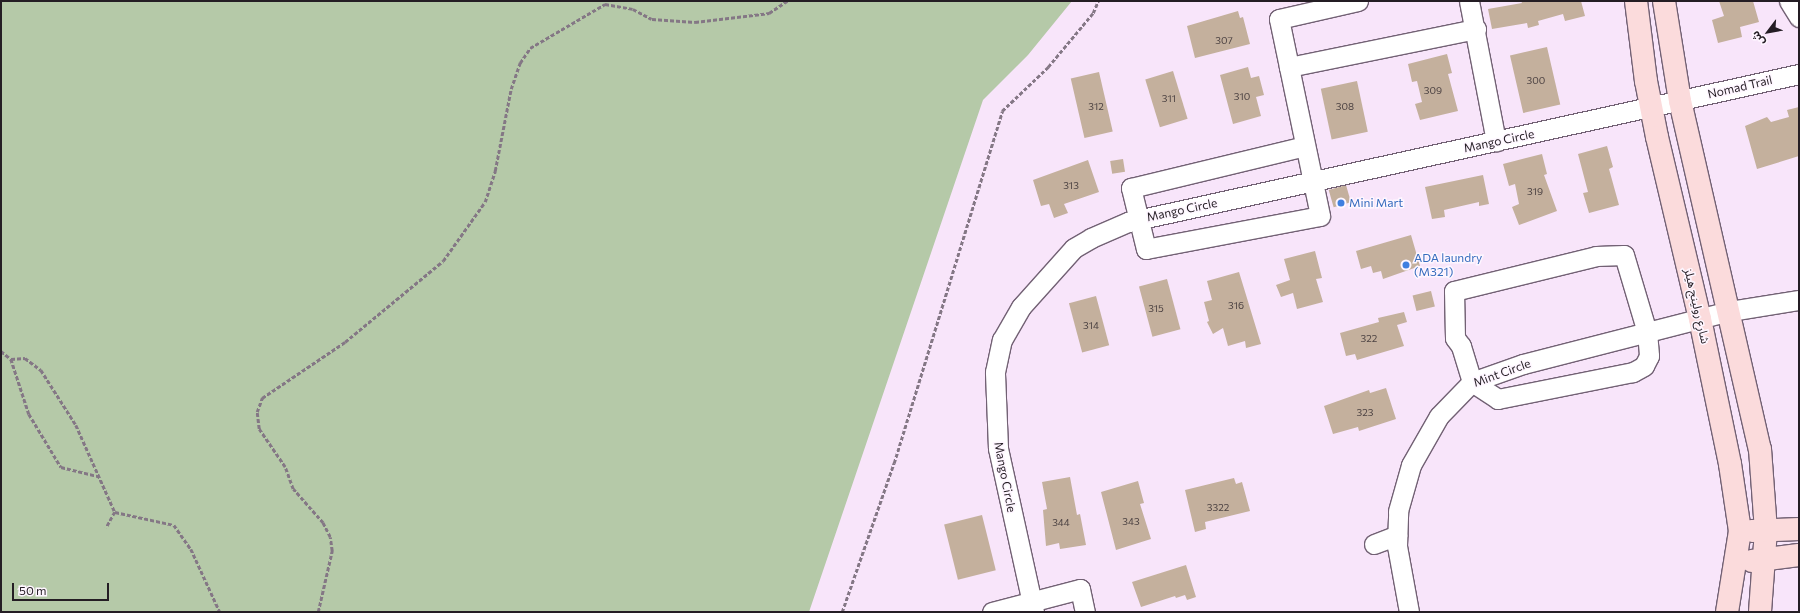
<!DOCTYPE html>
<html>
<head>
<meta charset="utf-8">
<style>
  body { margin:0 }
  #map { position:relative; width:1800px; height:613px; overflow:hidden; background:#f8e5fa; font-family:Commissioner,"Noto Sans Arabic",sans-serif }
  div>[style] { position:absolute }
  .green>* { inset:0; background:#b5c9a8 }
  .building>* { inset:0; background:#c4b09d; transform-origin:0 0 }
  .path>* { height:2.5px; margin-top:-1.25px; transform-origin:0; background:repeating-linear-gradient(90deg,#847785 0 4px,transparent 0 6px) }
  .roads { filter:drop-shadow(1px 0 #726174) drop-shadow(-1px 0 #726174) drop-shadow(0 1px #726174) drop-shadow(0 -1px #726174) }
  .minor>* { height:19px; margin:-9.5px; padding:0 9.5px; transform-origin:9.5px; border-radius:9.5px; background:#fff }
  .major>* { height:22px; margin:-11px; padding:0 11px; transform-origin:11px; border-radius:11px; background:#fbdbdc }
  .dots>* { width:11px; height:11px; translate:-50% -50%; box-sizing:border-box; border:2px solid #fef6ff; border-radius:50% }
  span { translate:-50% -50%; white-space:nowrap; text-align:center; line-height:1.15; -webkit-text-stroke:3px #fef6ff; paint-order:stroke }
  .number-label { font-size:10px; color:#4c4242 }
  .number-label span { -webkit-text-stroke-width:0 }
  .street-label { font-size:12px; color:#241d24 }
  .shop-label { font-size:12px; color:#366cbe }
  .left { translate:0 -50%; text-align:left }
  .frame { position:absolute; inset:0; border:2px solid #241d24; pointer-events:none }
  .north { position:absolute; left:1748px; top:12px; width:40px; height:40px; -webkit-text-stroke:3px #fef6ff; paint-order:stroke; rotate:238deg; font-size:11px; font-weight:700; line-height:16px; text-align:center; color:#241d24 }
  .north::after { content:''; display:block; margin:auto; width:14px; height:18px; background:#241d24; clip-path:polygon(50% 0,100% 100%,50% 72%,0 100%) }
  .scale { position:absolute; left:12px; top:583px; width:97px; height:18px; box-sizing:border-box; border:2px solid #241d24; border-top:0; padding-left:5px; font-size:12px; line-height:14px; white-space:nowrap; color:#241d24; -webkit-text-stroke:3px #fef6ff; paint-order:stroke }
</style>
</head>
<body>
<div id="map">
  <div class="green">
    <div style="clip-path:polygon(1px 1px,1072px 1px,1028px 55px,983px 100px,809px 612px,1px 612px)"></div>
  </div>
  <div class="building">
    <div style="clip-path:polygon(1521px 1px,1581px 1px,1585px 16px,1565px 21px,1563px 14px,1538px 21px,1539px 25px,1528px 28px,1527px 23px,1492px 29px,1488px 9px,1522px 3px)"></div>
    <div style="clip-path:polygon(1719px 1px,1753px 1px,1759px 22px,1740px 27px,1742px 37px,1718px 43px,1712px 20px,1724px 16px)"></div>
    <div style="clip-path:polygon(1238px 11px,1240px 18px,1243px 17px,1250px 44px,1195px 58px,1187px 26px)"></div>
    <div style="left:1547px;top:47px;width:59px;height:38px;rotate:77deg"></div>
    <div style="clip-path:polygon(1447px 54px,1452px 73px,1448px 74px,1458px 111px,1420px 120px,1415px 104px,1422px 102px,1417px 81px,1412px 82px,1408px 64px)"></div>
    <div style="clip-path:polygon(1248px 67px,1251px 78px,1259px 76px,1264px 95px,1256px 97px,1261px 116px,1233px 124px,1220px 75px)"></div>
    <div style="left:1173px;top:71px;width:50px;height:29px;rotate:73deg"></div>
    <div style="left:1099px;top:72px;width:61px;height:29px;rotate:77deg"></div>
    <div style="left:1357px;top:81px;width:52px;height:37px;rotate:78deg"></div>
    <div style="clip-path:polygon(1799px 107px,1799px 156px,1757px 169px,1745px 126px,1767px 117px,1771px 122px,1789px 117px,1787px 110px)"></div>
    <div style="clip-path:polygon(1607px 146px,1613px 167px,1609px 169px,1619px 205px,1589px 213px,1583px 193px,1588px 192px,1578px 154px)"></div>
    <div style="clip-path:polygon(1542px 154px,1547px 174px,1544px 175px,1557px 211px,1519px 225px,1512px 207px,1519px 204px,1515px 184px,1509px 186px,1503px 164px)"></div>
    <div style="left:1123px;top:159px;width:13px;height:13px;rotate:81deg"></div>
    <div style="clip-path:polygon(1088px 160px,1099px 192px,1064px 204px,1068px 213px,1054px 218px,1049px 204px,1041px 206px,1033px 180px)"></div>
    <div style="clip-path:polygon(1483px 175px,1489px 204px,1479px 206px,1479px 202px,1444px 210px,1445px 217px,1432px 219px,1425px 187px)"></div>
    <div style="left:1346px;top:185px;width:18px;height:18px;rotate:74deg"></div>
    <div style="clip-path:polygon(1411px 235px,1420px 266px,1383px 279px,1381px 271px,1373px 273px,1371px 266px,1361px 269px,1356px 251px)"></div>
    <div style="clip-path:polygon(1315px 251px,1322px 278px,1316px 279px,1323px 302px,1297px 309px,1293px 293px,1281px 297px,1276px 285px,1290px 280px,1284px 259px)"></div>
    <div style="clip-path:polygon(1239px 272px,1261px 344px,1246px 348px,1245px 341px,1228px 346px,1223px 328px,1213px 334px,1207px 322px,1209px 321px,1204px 302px,1212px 300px,1207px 281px)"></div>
    <div style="left:1167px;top:279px;width:52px;height:29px;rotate:75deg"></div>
    <div style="left:1431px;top:291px;width:16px;height:19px;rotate:76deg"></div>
    <div style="left:1096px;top:296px;width:51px;height:28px;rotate:75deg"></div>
    <div style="clip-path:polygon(1404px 312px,1407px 322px,1397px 325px,1404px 346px,1357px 360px,1355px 354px,1346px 356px,1340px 333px,1379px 322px,1378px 318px)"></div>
    <div style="clip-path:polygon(1386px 388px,1396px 419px,1359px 431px,1358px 427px,1333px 434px,1324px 406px,1369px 390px,1370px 393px)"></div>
    <div style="clip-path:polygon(1070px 477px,1077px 515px,1080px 514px,1086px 545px,1060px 549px,1059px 543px,1046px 546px,1043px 510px,1047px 509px,1042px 482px)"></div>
    <div style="clip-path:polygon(1234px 478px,1236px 484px,1242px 482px,1250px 511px,1205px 522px,1206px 529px,1195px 532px,1185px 490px)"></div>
    <div style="clip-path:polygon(1138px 481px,1144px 503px,1140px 504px,1151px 539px,1116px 550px,1101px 492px)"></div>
    <div style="left:982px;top:515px;width:57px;height:39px;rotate:76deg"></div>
    <div style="clip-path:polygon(1186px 565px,1196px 597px,1187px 600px,1185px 595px,1176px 598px,1175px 596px,1141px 607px,1132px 582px)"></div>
  </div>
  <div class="path">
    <div style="left:1px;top:351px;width:13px;rotate:39deg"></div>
    <div style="left:11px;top:359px;width:14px;rotate:-4deg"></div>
    <div style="left:25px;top:358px;width:20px;rotate:37deg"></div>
    <div style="left:41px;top:370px;width:65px;rotate:57.5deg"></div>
    <div style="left:76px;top:425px;width:95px;rotate:65.9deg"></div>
    <div style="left:115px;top:512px;width:18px;rotate:119deg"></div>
    <div style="left:11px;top:359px;width:58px;rotate:71.9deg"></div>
    <div style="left:29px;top:414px;width:62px;rotate:58.9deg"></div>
    <div style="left:61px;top:467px;width:41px;rotate:14deg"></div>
    <div style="left:115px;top:512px;width:60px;rotate:12.4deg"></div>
    <div style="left:174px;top:525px;width:29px;rotate:55deg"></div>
    <div style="left:191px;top:549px;width:69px;rotate:65.3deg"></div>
    <div style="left:318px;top:612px;width:63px;rotate:-77.1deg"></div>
    <div style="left:332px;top:551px;width:14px;rotate:-98deg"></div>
    <div style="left:330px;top:537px;width:16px;rotate:-117deg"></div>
    <div style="left:323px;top:523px;width:45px;rotate:-131.4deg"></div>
    <div style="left:293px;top:489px;width:23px;rotate:-110deg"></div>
    <div style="left:285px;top:467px;width:46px;rotate:-124.4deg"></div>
    <div style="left:259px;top:429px;width:17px;rotate:-97deg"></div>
    <div style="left:257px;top:412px;width:15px;rotate:-70deg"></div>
    <div style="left:262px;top:398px;width:100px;rotate:-34deg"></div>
    <div style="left:345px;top:342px;width:127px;rotate:-39.6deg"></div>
    <div style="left:443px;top:261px;width:72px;rotate:-54.6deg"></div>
    <div style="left:485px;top:202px;width:33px;rotate:-72deg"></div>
    <div style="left:495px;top:171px;width:84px;rotate:-79deg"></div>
    <div style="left:511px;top:89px;width:28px;rotate:-71deg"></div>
    <div style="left:520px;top:63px;width:18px;rotate:-56deg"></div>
    <div style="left:530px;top:48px;width:87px;rotate:-30.4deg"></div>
    <div style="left:605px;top:4px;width:28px;rotate:10deg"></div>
    <div style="left:633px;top:9px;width:21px;rotate:28deg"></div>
    <div style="left:652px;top:19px;width:43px;rotate:4deg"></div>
    <div style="left:695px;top:22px;width:75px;rotate:-6.9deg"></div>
    <div style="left:769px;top:13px;width:22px;rotate:-34deg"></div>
    <div style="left:842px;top:612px;width:158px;rotate:-70.8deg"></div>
    <div style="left:894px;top:463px;width:368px;rotate:-72.9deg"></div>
    <div style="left:1002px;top:111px;width:64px;rotate:-43.7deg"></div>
    <div style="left:1048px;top:67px;width:70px;rotate:-50.2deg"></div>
    <div style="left:1093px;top:13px;width:13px;rotate:-67deg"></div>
  </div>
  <div class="roads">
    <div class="minor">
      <div style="left:1358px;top:1px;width:81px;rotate:167.2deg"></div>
      <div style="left:1279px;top:19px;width:49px;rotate:78.2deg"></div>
      <div style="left:1289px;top:67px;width:191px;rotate:-11.5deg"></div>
      <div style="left:1469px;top:1px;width:143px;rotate:79.1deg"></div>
      <div style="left:1789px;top:1px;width:19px;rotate:58deg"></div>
      <div style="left:1289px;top:67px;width:152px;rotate:78.2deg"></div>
      <div style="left:1320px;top:216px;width:177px;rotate:169.3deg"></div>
      <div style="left:1146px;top:249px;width:63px;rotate:-103.8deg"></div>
      <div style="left:1131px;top:188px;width:178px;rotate:-13.6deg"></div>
      <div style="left:1624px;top:255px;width:80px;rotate:73.4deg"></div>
      <div style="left:1647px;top:332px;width:24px;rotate:85deg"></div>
      <div style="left:1649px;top:356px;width:11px;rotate:117deg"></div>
      <div style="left:1644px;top:366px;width:13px;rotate:151deg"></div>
      <div style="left:1633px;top:372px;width:138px;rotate:168.7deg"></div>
      <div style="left:1498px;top:399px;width:31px;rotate:-147deg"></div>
      <div style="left:1472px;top:382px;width:38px;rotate:-107deg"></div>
      <div style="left:1461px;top:346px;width:10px;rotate:-127deg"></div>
      <div style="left:1455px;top:338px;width:47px;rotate:-91.2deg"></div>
      <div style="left:1454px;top:291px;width:146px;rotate:-13.8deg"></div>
      <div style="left:1596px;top:256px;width:28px;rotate:-2deg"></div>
      <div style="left:1374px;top:544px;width:25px;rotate:-21deg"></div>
      <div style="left:992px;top:612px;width:91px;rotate:-14.6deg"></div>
      <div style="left:1080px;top:589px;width:24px;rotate:78deg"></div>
      <div style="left:1034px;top:612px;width:168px;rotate:-102.4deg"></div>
      <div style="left:998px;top:448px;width:76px;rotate:-92.3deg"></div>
      <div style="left:995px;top:372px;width:33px;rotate:-78deg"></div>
      <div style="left:1002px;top:340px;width:38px;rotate:-60deg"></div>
      <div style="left:1021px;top:307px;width:79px;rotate:-48.1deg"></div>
      <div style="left:1074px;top:248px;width:20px;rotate:-30deg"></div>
      <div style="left:1091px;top:238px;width:40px;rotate:-23.4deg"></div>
      <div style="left:1128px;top:222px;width:687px;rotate:-12.44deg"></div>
      <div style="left:1409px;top:612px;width:67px;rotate:-100.3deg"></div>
      <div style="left:1397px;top:546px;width:35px;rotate:-88deg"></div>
      <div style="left:1398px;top:511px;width:48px;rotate:-74.2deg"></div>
      <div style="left:1411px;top:465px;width:56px;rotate:-60.3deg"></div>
      <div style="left:1439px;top:416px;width:47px;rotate:-45.9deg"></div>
      <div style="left:1472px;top:382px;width:54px;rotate:-19.4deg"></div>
      <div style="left:1523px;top:364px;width:214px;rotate:-14.4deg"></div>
      <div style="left:1730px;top:311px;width:70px;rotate:-9.1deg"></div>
    </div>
    <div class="major">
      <div style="left:1636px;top:1px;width:81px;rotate:82.9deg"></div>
      <div style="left:1646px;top:81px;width:57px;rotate:78.9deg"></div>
      <div style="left:1657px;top:137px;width:187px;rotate:76.7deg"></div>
      <div style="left:1700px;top:319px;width:148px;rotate:78.3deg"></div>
      <div style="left:1730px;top:464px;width:68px;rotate:81.5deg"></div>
      <div style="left:1740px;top:531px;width:82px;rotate:99.1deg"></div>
      <div style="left:1664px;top:1px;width:101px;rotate:80.9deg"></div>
      <div style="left:1680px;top:101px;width:357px;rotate:77.1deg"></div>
      <div style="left:1760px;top:449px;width:81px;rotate:85.8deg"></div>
      <div style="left:1766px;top:530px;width:82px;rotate:94.2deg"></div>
      <div style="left:1752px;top:531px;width:47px;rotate:-2.4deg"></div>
      <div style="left:1752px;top:561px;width:47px;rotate:-7.3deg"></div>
    </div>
  </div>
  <div class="dots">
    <div style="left:1341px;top:203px;background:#3f7fe0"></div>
    <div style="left:1406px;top:265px;background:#3f7fe0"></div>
  </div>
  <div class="number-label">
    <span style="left:1224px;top:41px">307</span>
    <span style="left:1536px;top:81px">300</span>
    <span style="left:1433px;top:91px">309</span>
    <span style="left:1242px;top:97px">310</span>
    <span style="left:1169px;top:99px">311</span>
    <span style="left:1096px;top:107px">312</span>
    <span style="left:1345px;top:107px">308</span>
    <span style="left:1071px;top:186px">313</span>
    <span style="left:1535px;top:192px">319</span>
    <span style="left:1236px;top:306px">316</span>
    <span style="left:1156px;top:309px">315</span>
    <span style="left:1091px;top:326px">314</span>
    <span style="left:1369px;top:339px">322</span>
    <span style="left:1365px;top:413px">323</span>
    <span style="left:1218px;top:508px">3322</span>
    <span style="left:1131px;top:522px">343</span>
    <span style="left:1061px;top:523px">344</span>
  </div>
  <div class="street-label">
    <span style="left:1740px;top:87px;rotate:-13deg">Nomad Trail</span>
    <span style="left:1499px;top:141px;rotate:-12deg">Mango Circle</span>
    <span style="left:1182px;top:210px;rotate:-12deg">Mango Circle</span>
    <span style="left:1697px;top:306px;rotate:77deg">شارع رولينج هيلز</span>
    <span style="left:1502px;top:373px;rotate:-20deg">Mint Circle</span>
    <span style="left:1005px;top:477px;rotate:79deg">Mango Circle</span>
  </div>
  <div class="shop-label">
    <span class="left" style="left:1349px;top:203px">Mini Mart</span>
    <span class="left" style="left:1414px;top:265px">ADA laundry<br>(M321)</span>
  </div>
  <div class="frame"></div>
  <div class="north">ش</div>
  <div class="scale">50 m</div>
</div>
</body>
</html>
